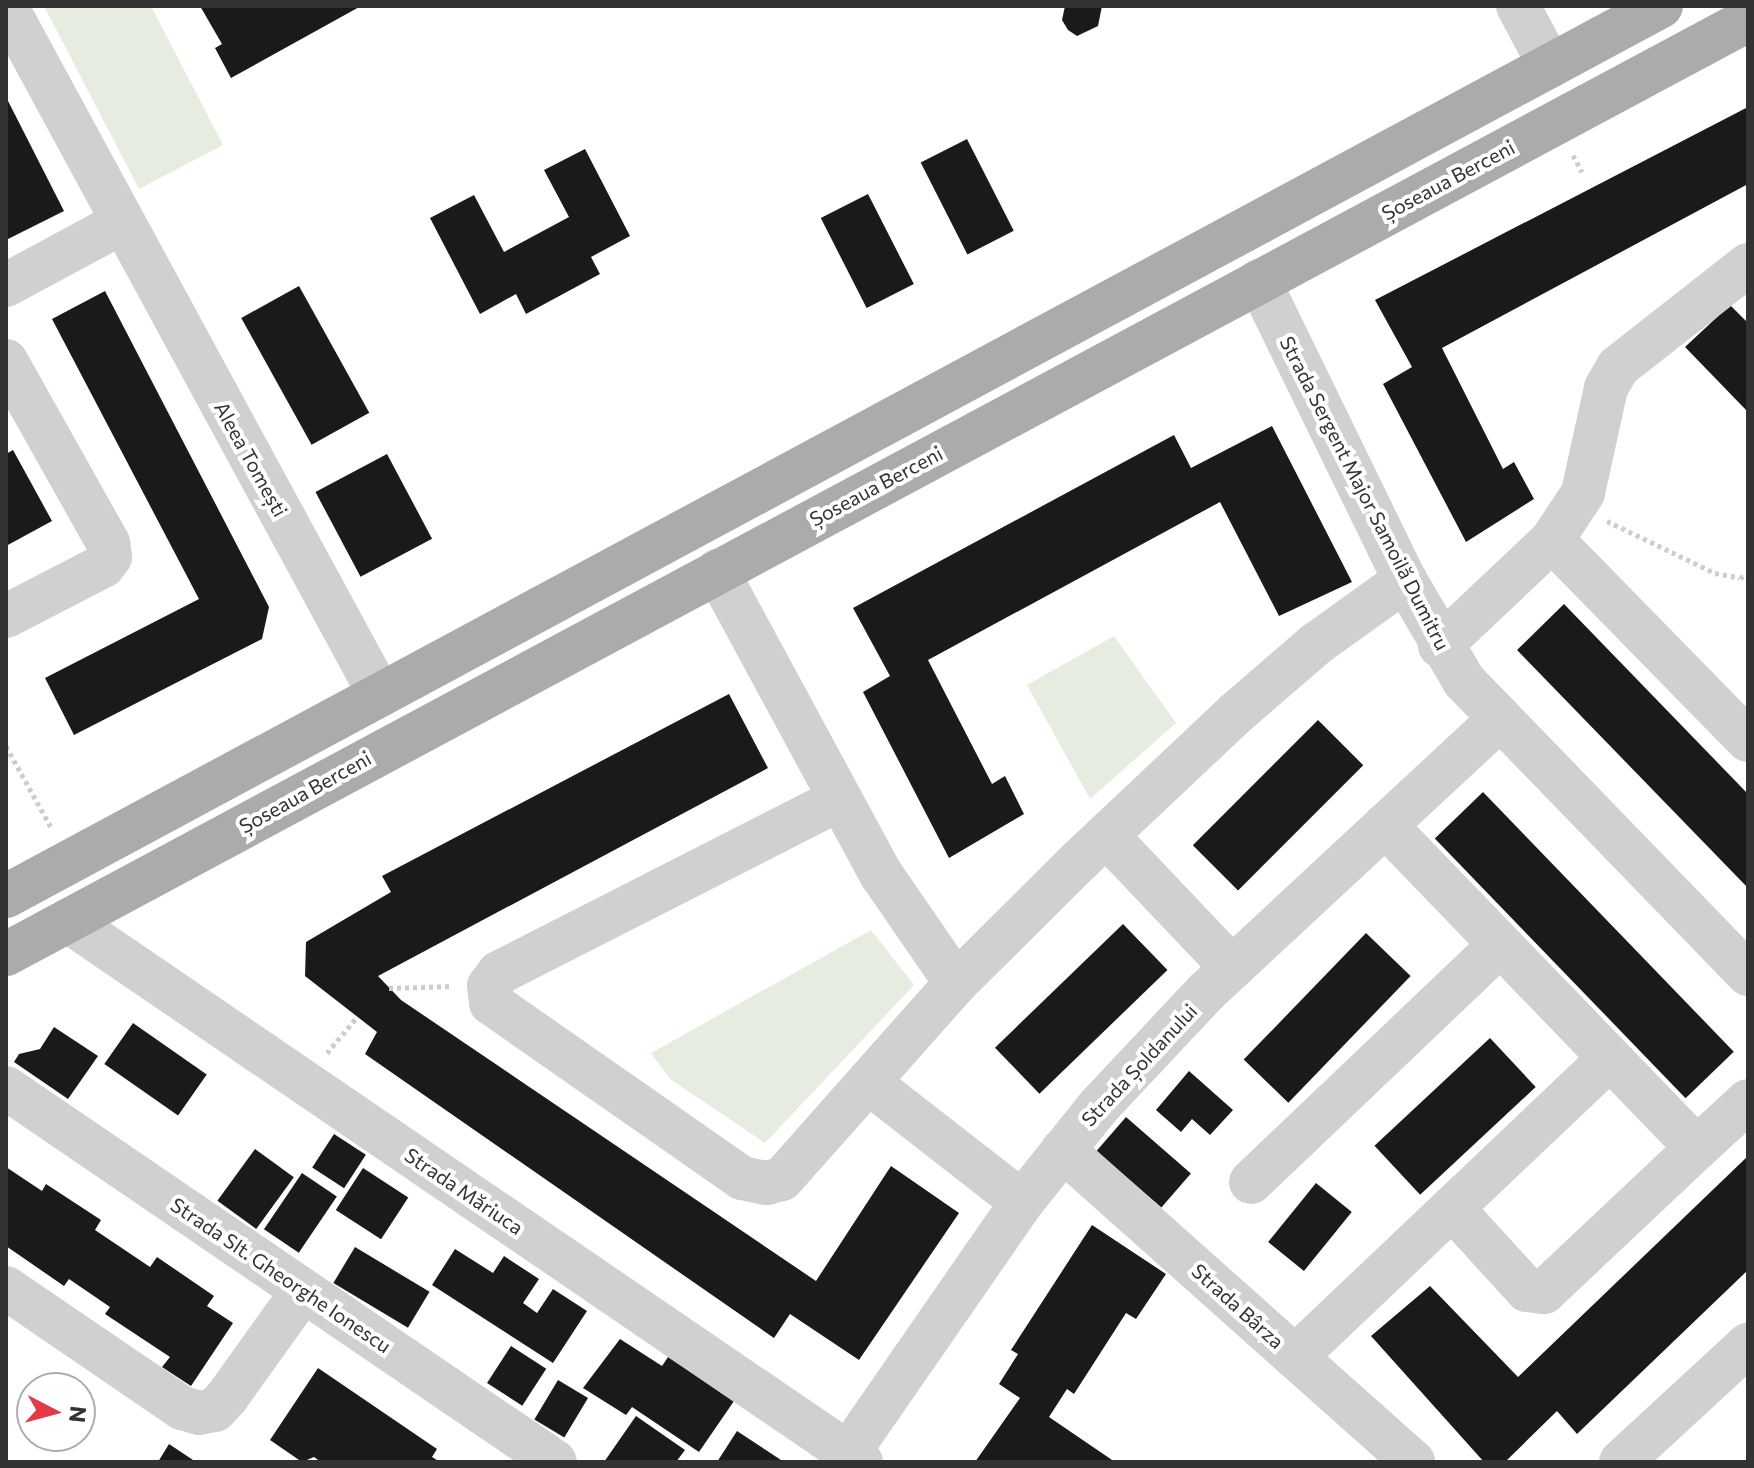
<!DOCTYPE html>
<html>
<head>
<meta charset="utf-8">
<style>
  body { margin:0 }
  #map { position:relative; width:1754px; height:1468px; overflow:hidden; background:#fff; font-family:Commissioner,sans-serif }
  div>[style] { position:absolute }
  .green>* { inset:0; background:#e6ecdf }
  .building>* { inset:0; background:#1a1a1a; transform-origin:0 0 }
  .path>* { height:5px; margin-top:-2.5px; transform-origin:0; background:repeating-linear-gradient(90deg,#cdcdcd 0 4px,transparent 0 8px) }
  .minor>* { height:44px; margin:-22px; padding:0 22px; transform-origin:22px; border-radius:22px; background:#d0d0d0 }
  .major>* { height:44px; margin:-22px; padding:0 22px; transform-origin:22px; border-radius:22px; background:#ababab }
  span { translate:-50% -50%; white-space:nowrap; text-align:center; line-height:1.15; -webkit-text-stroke:8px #fff; paint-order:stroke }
  .street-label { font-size:20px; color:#333 }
  .frame { position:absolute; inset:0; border:8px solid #333; pointer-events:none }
  .north { position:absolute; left:16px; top:1372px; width:80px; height:80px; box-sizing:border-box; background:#fff; border:2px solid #adadad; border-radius:50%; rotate:96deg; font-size:22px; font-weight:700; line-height:32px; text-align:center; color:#333 }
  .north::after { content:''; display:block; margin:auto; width:28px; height:36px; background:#e63946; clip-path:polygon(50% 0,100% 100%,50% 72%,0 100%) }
</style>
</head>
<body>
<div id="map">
  <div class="green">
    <div style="clip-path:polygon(44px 6px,151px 6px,223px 145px,139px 189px)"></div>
    <div style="clip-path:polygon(1114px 636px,1176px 723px,1090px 799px,1027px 685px)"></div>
    <div style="clip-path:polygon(871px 930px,914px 985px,765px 1143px,670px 1079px,651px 1053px)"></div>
  </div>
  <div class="building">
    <div style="clip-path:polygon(200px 6px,361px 6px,231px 78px,215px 48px,222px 44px)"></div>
    <div style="clip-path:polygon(1065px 6px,1102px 6px,1098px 26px,1077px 36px,1068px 30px,1062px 20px)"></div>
    <div style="clip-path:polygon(6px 97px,64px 211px,6px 240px)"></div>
    <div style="clip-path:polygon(1748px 107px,1748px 184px,1442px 348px,1503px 469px,1514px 462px,1534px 499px,1466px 542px,1383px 384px,1412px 367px,1375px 300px)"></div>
    <div style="left:967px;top:139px;width:103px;height:52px;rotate:63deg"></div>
    <div style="clip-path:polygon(585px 149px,630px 236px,591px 257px,600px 274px,526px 314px,516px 294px,480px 314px,430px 218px,474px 195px,504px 252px,569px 217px,544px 170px)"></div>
    <div style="left:868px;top:194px;width:101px;height:53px;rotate:63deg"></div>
    <div style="left:299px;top:286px;width:145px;height:66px;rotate:61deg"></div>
    <div style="clip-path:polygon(105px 291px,269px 607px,262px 639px,74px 735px,45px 678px,199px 599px,52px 319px)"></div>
    <div style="clip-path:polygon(1730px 305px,1748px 323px,1748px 412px,1685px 347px)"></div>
    <div style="clip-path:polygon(1272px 426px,1352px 582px,1279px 616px,1220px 502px,928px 660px,992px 784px,1005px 776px,1024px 814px,949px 858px,863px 692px,890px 676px,853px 608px,1174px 435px,1191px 468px)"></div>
    <div style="clip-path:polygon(13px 450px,52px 521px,6px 546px,6px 454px)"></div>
    <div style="left:387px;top:454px;width:96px;height:81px;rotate:62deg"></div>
    <div style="clip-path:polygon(1564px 604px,1748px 794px,1748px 888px,1517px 650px)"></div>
    <div style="clip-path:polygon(729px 694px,768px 768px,378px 976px,401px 1000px,816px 1281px,891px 1166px,959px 1213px,859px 1360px,790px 1314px,774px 1338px,447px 1111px,365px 1054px,377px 1032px,305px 976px,306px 942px,391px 892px,382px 876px)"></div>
    <div style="left:1318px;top:720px;width:64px;height:177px;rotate:45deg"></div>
    <div style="left:1483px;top:792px;width:361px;height:67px;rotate:46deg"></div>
    <div style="left:1123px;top:924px;width:64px;height:178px;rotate:46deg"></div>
    <div style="left:1366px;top:933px;width:62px;height:176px;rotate:44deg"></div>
    <div style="left:133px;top:1023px;width:90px;height:50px;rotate:35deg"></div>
    <div style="clip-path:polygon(54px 1027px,98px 1056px,68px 1099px,14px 1062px,19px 1054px,40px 1049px)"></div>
    <div style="left:1490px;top:1038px;width:67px;height:158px;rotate:47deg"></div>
    <div style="clip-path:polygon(1189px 1071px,1233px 1110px,1210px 1135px,1192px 1119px,1181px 1132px,1156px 1110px)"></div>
    <div style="left:1126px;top:1117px;width:86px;height:45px;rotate:41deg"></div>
    <div style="left:334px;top:1134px;width:38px;height:40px;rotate:33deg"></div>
    <div style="left:255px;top:1149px;width:48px;height:64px;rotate:36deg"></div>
    <div style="clip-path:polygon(1748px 1156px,1748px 1270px,1577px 1434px,1557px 1411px,1505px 1462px,1484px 1462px,1371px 1336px,1430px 1286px,1518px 1377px)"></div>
    <div style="clip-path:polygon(6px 1167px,42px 1191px,46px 1184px,101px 1220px,95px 1230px,150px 1267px,157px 1257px,214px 1296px,207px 1306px,233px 1323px,191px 1386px,162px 1367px,170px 1357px,105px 1314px,110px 1307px,69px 1279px,64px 1286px,6px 1246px)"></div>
    <div style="left:363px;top:1168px;width:54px;height:50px;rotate:33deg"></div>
    <div style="left:302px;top:1173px;width:42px;height:68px;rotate:34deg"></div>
    <div style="left:1316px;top:1183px;width:46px;height:76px;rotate:39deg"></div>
    <div style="clip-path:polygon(1092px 1225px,1166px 1274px,1136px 1319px,1126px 1313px,1074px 1394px,1067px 1389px,1049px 1417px,1115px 1462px,975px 1462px,1020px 1398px,999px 1384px,1018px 1354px,1011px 1350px)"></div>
    <div style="left:355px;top:1247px;width:87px;height:42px;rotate:31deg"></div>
    <div style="clip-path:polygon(455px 1249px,493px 1273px,504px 1256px,539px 1279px,523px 1303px,537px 1313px,553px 1289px,587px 1311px,553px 1363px,432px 1285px)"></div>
    <div style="clip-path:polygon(620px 1339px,662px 1366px,668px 1357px,734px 1401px,699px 1452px,632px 1407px,626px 1415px,583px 1388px)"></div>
    <div style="left:511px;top:1346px;width:42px;height:44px;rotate:33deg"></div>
    <div style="clip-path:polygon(318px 1368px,437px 1449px,432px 1457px,440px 1462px,321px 1462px,314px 1457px,302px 1462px,270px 1440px)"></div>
    <div style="left:558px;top:1380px;width:35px;height:46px;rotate:31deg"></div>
    <div style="clip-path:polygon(636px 1416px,685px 1450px,676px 1462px,604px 1462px)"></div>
    <div style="clip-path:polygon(737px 1431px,784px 1462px,717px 1462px)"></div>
    <div style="clip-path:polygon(169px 1444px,196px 1462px,158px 1462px)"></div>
  </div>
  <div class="path">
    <div style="left:1573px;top:155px;width:19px;rotate:62deg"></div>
    <div style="left:1607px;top:521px;width:120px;rotate:25.7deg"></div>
    <div style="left:1715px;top:573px;width:25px;rotate:11deg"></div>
    <div style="left:1740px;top:578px;width:9px;rotate:-27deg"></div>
    <div style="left:6px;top:746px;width:95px;rotate:61deg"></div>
    <div style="left:389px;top:988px;width:63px;rotate:-1.8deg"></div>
    <div style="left:327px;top:1053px;width:47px;rotate:-50.2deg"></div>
  </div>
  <div class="minor">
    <div style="left:6px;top:6px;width:784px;rotate:61.51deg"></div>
    <div style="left:1518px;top:6px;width:68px;rotate:61.9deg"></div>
    <div style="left:1748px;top:265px;width:165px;rotate:141.9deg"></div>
    <div style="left:1618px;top:367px;width:24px;rotate:120deg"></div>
    <div style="left:1606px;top:388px;width:107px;rotate:102.4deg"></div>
    <div style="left:1583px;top:493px;width:56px;rotate:123.4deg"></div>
    <div style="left:1552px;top:540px;width:280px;rotate:45.6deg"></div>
    <div style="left:1259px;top:281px;width:333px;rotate:64deg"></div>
    <div style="left:1405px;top:580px;width:117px;rotate:59.7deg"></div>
    <div style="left:1464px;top:681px;width:408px;rotate:45.9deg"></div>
    <div style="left:6px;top:285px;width:131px;rotate:-28.3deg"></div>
    <div style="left:6px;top:361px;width:209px;rotate:60.7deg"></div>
    <div style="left:108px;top:543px;width:14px;rotate:82deg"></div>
    <div style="left:110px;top:557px;width:11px;rotate:128deg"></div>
    <div style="left:103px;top:566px;width:109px;rotate:152.7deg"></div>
    <div style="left:717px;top:571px;width:345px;rotate:61.6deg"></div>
    <div style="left:881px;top:874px;width:132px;rotate:55.5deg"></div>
    <div style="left:1440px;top:646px;width:154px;rotate:-43.4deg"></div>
    <div style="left:840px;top:799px;width:383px;rotate:153deg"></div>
    <div style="left:499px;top:973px;width:16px;rotate:128deg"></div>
    <div style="left:489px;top:986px;width:17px;rotate:83deg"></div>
    <div style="left:491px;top:1003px;width:306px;rotate:34.9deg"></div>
    <div style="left:742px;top:1178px;width:25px;rotate:12deg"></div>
    <div style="left:766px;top:1183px;width:16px;rotate:-14deg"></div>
    <div style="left:782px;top:1179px;width:262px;rotate:-48.4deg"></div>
    <div style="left:956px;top:983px;width:175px;rotate:-44.8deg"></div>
    <div style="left:1080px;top:860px;width:214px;rotate:-43.3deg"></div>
    <div style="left:1236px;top:713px;width:106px;rotate:-40.8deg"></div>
    <div style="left:1316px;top:644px;width:110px;rotate:-35.7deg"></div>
    <div style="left:1385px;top:825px;width:449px;rotate:46deg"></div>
    <div style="left:1697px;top:1148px;width:69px;rotate:-42.7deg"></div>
    <div style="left:1106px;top:835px;width:183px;rotate:46.5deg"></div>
    <div style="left:68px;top:921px;width:960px;rotate:34.3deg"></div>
    <div style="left:868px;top:1082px;width:195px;rotate:37.9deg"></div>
    <div style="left:6px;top:1088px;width:664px;rotate:34.26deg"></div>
    <div style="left:1063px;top:1150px;width:469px;rotate:41.7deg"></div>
    <div style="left:1251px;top:1182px;width:342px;rotate:-43.6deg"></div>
    <div style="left:1452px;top:1208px;width:111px;rotate:47.6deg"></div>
    <div style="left:1527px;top:1290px;width:17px;rotate:7deg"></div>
    <div style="left:1544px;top:1292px;width:210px;rotate:-43.3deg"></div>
    <div style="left:6px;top:1288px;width:213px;rotate:34.3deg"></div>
    <div style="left:182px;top:1408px;width:18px;rotate:16deg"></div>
    <div style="left:199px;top:1413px;width:16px;rotate:-11deg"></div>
    <div style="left:215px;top:1410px;width:18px;rotate:-47deg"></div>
    <div style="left:227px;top:1397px;width:130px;rotate:-54.4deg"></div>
    <div style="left:1295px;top:1357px;width:433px;rotate:-43.5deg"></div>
    <div style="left:842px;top:1462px;width:316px;rotate:-55.3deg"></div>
    <div style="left:1022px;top:1202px;width:122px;rotate:-51.3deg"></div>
    <div style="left:1098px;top:1107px;width:158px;rotate:-46.8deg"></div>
    <div style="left:1206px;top:992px;width:398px;rotate:-42.9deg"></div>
    <div style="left:1621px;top:1462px;width:173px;rotate:-42.7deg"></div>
  </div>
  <div class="major">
    <div style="left:6px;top:896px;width:1879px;rotate:-28.27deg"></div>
    <div style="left:6px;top:954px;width:1977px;rotate:-28.2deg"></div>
  </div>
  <div class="street-label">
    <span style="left:1448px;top:180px;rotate:-28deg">Șoseaua Berceni</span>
    <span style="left:251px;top:459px;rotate:61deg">Aleea Tomești</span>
    <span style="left:876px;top:486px;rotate:-28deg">Șoseaua Berceni</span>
    <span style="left:1365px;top:493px;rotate:63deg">Strada Sergent Major Samoilă Dumitru</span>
    <span style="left:305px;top:792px;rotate:-29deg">Șoseaua Berceni</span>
    <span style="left:1139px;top:1065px;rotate:-47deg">Strada Șoldanului</span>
    <span style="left:464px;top:1191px;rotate:34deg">Strada Măriuca</span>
    <span style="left:281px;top:1275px;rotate:34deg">Strada Slt. Gheorghe Ionescu</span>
    <span style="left:1238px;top:1306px;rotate:42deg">Strada Bârza</span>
  </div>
  <div class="frame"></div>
  <div class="north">N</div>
</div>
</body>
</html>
